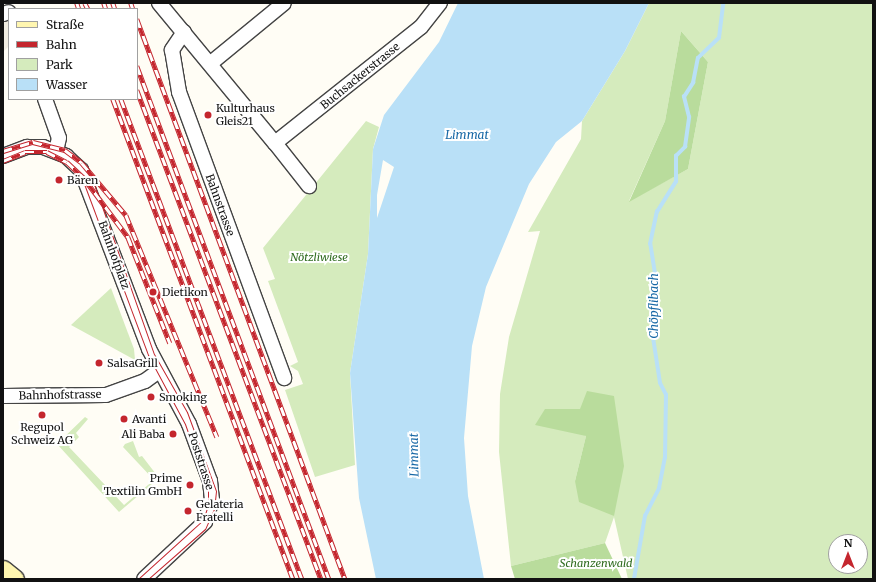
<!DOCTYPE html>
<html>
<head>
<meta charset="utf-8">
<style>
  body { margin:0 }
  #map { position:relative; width:876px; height:582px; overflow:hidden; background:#fffdf5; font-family:Merriweather,serif }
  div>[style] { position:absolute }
  .green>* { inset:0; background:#d5ebbd }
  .forest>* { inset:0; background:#b9dc9c }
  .plaza>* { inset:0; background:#f1ede2 }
  .water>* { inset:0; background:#b9e0f7 }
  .stream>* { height:3.5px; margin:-1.75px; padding:0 1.75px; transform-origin:1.75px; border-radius:1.75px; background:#b9e0f7 }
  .roads { filter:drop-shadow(1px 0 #444) drop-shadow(-1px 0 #444) drop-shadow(0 1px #444) drop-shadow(0 -1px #444) }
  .street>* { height:14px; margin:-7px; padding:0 7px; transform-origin:7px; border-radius:7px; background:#fff }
  .secondary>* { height:19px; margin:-9.5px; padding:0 9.5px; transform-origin:9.5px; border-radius:9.5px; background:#fff6b0 }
  .tram>* { height:1px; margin:-0.5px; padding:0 0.5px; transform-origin:0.5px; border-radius:0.5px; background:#c4262e }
  .rail>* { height:4.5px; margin-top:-2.25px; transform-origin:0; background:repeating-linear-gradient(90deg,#fff 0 9px,#c4262e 0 18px); box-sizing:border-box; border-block:1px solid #c4262e }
  .dots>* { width:11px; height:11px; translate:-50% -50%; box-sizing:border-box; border:2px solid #fff; border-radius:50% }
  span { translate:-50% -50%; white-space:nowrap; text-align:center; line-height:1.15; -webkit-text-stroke:4px #fff; paint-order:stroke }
  .street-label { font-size:11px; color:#111 }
  .poi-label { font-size:11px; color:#111 }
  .left { translate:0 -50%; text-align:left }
  .right { translate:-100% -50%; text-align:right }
  .park-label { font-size:11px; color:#2f6b1f; font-style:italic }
  .water-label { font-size:12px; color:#1768a6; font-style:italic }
  .frame { position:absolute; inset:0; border:4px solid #111; pointer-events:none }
  .legend { position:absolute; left:8px; top:8px; width:130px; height:92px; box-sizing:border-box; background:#fff; border:1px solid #a0a0a0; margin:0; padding:5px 7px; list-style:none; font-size:12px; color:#111 }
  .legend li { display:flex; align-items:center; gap:8px; height:20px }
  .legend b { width:20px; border:1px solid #a0a0a0 }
  .north { position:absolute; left:828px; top:534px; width:40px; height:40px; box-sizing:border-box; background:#fff; border:1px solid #a0a0a0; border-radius:50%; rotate:0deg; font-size:11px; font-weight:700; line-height:16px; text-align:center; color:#111 }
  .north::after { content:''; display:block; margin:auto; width:14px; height:18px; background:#c4262e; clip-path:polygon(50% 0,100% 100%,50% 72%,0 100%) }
</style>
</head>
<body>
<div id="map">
  <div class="green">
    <div style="clip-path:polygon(evenodd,649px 3px,873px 3px,873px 579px,628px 579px,614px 517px,605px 543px,511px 566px,499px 452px,500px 394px,509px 337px,540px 231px,528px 232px,581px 139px,582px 121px,625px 51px,649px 3px,681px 31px,708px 62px,688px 169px,629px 201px,665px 121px,681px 31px,649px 3px,545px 409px,580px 409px,614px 516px,575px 481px,586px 436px,545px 409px,649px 3px,836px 542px,860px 542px,860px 566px,836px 566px,836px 542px)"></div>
    <div style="clip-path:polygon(366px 121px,379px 127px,373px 149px,368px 254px,350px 373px,355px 465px,315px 477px,285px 390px,303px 384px,298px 371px,290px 366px,298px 362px,268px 281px,275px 279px,263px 248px)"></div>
    <div style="clip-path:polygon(111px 288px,134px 349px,135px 360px,71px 325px)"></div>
    <div style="clip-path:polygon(85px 417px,88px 419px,76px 433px,79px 437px,69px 447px,124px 505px,154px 480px,123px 447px,125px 444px,133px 441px,139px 457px,142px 456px,159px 478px,119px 512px,57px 444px)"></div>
  </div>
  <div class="forest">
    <div style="clip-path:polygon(681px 31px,708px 62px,688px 169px,629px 202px,665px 121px)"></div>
    <div style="clip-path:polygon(587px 391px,614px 396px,624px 466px,614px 516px,579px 502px,575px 481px,586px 436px,535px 425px,545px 409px,580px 409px)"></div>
    <div style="clip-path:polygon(605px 543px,622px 579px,515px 579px,511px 566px)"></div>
  </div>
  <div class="plaza">
    <div style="clip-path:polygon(9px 16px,9px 46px,3px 52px,3px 18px)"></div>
  </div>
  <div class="water">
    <div style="clip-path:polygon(evenodd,458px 3px,649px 3px,625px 51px,582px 121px,556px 142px,529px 184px,486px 287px,472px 346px,464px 438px,468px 496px,484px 579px,376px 579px,359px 498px,350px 373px,368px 254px,373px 149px,384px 115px,439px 42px,458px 3px,383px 160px,394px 167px,377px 218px,377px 195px,383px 160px)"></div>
  </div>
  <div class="stream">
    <div style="left:634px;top:579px;width:64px;rotate:-80.1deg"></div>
    <div style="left:645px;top:516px;width:31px;rotate:-63deg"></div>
    <div style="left:659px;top:488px;width:31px;rotate:-79deg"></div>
    <div style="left:665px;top:458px;width:63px;rotate:-89.1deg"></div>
    <div style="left:666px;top:395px;width:13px;rotate:-117deg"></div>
    <div style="left:660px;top:383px;width:46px;rotate:-98.8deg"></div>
    <div style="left:653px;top:338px;width:58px;rotate:-87deg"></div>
    <div style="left:656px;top:280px;width:36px;rotate:-99deg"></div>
    <div style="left:650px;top:244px;width:33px;rotate:-78deg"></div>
    <div style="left:657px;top:212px;width:36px;rotate:-58deg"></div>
    <div style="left:676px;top:182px;width:26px;rotate:-90deg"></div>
    <div style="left:676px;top:156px;width:13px;rotate:-45deg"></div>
    <div style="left:685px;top:147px;width:30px;rotate:-82deg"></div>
    <div style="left:689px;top:117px;width:21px;rotate:-104deg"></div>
    <div style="left:684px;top:97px;width:17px;rotate:-57deg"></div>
    <div style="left:693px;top:83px;width:25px;rotate:-79deg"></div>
    <div style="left:698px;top:58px;width:29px;rotate:-44deg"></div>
    <div style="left:719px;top:38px;width:35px;rotate:-83deg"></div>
  </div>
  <div class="roads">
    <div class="street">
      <div style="left:159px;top:3px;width:182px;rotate:50.4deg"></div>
      <div style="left:275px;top:143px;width:186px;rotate:-38.5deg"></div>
      <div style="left:421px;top:27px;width:31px;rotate:-52deg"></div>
      <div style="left:3px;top:14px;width:6px;rotate:-18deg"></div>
      <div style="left:184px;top:32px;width:22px;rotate:124deg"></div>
      <div style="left:172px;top:50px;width:43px;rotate:80.5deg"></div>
      <div style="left:179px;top:92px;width:305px;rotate:69.8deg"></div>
      <div style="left:211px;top:63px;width:94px;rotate:-39.4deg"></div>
      <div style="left:45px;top:99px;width:41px;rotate:70.3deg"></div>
      <div style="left:59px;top:138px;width:13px;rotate:103deg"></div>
      <div style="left:275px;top:143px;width:55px;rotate:51.7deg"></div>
      <div style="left:3px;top:156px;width:26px;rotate:-21deg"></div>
      <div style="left:27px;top:147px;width:16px"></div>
      <div style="left:43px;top:147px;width:25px;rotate:21deg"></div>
      <div style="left:66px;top:156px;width:21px;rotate:43deg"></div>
      <div style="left:81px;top:170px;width:191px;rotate:69.2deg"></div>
      <div style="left:149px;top:349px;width:85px;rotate:61.9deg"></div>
      <div style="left:189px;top:424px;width:61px;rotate:69.8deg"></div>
      <div style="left:210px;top:481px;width:19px;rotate:84deg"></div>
      <div style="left:212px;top:500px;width:23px;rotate:108deg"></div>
      <div style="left:205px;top:522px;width:83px;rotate:136.9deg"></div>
      <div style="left:3px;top:396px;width:103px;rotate:-0.6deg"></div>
      <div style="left:106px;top:395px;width:41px;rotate:-19.7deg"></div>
      <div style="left:145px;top:381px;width:17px;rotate:-36deg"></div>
    </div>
    <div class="secondary">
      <div style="left:3px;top:570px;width:14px;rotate:39deg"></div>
    </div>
  </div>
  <div class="tram">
    <div style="left:82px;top:163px;width:21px;rotate:59deg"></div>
    <div style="left:93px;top:181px;width:183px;rotate:70.6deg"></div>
    <div style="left:154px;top:354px;width:67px;rotate:60.4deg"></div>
    <div style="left:187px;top:412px;width:84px;rotate:69.8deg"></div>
    <div style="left:216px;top:491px;width:18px;rotate:96deg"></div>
    <div style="left:214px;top:509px;width:22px;rotate:114deg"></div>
    <div style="left:205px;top:529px;width:76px;rotate:138.7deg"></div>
    <div style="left:71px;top:166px;width:19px;rotate:51deg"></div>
    <div style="left:83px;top:181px;width:186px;rotate:69.5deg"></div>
    <div style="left:148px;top:355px;width:78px;rotate:61.8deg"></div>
    <div style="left:185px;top:424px;width:69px;rotate:70.5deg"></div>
    <div style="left:208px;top:489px;width:16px;rotate:90deg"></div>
    <div style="left:208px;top:505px;width:16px;rotate:108deg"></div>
    <div style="left:203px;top:520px;width:88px;rotate:137.8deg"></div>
  </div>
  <div class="rail">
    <div style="left:77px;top:3px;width:6px;rotate:72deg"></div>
    <div style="left:85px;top:3px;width:7px;rotate:63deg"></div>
    <div style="left:104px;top:3px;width:6px;rotate:72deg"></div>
    <div style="left:113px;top:3px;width:6px;rotate:72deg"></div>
    <div style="left:131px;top:3px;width:6px;rotate:72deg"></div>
    <div style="left:137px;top:19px;width:597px;rotate:69.62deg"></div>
    <div style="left:137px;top:66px;width:548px;rotate:69.48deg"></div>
    <div style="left:137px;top:90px;width:522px;rotate:69.38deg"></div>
    <div style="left:113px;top:99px;width:513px;rotate:69.44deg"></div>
    <div style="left:121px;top:99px;width:513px;rotate:69.34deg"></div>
    <div style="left:3px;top:151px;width:31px;rotate:-17deg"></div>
    <div style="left:33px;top:142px;width:33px;rotate:14deg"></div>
    <div style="left:65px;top:150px;width:21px;rotate:37deg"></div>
    <div style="left:82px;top:163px;width:68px;rotate:49.8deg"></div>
    <div style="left:126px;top:215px;width:240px;rotate:67.7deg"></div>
    <div style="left:3px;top:161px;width:24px;rotate:-22deg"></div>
    <div style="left:25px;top:152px;width:22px"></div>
    <div style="left:47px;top:152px;width:22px;rotate:27deg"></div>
    <div style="left:67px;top:162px;width:23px;rotate:43deg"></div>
    <div style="left:84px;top:178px;width:74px;rotate:53.3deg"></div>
    <div style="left:128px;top:237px;width:114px;rotate:68.4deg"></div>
  </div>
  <div class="dots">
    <div style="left:208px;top:115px;background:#c4262e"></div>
    <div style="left:59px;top:180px;background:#c4262e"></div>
    <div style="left:153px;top:292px;background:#c4262e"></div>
    <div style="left:99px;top:363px;background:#c4262e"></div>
    <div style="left:151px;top:397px;background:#c4262e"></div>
    <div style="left:42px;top:415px;background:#c4262e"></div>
    <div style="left:124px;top:419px;background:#c4262e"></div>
    <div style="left:173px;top:434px;background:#c4262e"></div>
    <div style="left:190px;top:485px;background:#c4262e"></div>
    <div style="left:188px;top:511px;background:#c4262e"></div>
  </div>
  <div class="street-label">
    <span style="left:360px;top:76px;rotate:-39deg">Buchsackerstrasse</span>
    <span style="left:220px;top:205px;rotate:70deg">Bahnstrasse</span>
    <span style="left:114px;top:255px;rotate:70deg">Bahnhofplatz</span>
    <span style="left:60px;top:395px;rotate:-1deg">Bahnhofstrasse</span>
    <span style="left:201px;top:461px;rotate:72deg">Poststrasse</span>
  </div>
  <div class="poi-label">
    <span class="left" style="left:216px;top:115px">Kulturhaus<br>Gleis21</span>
    <span class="left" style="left:67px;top:180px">Bären</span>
    <span class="left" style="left:162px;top:292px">Dietikon</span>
    <span class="left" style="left:107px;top:363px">SalsaGrill</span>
    <span class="left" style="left:159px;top:397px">Smoking</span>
    <span class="left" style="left:132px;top:419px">Avanti</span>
    <span style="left:42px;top:434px">Regupol<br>Schweiz AG</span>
    <span class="right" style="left:165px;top:434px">Ali Baba</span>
    <span class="right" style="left:182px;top:485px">Prime<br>Textilin GmbH</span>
    <span class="left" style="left:196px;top:511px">Gelateria<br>Fratelli</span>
  </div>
  <div class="park-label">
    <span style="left:319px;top:257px">Nötzliwiese</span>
    <span style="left:596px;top:563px">Schanzenwald</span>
  </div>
  <div class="water-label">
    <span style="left:467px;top:135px">Limmat</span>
    <span style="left:654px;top:306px;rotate:-90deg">Chöpflibach</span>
    <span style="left:414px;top:455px;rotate:-91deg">Limmat</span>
  </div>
  <div class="frame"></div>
  <ul class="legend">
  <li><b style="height:5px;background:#fff6b0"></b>Straße</li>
  <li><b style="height:5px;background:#c4262e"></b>Bahn</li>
  <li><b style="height:11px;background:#d5ebbd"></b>Park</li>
  <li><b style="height:11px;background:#b9e0f7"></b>Wasser</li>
  </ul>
  <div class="north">N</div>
</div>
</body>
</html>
